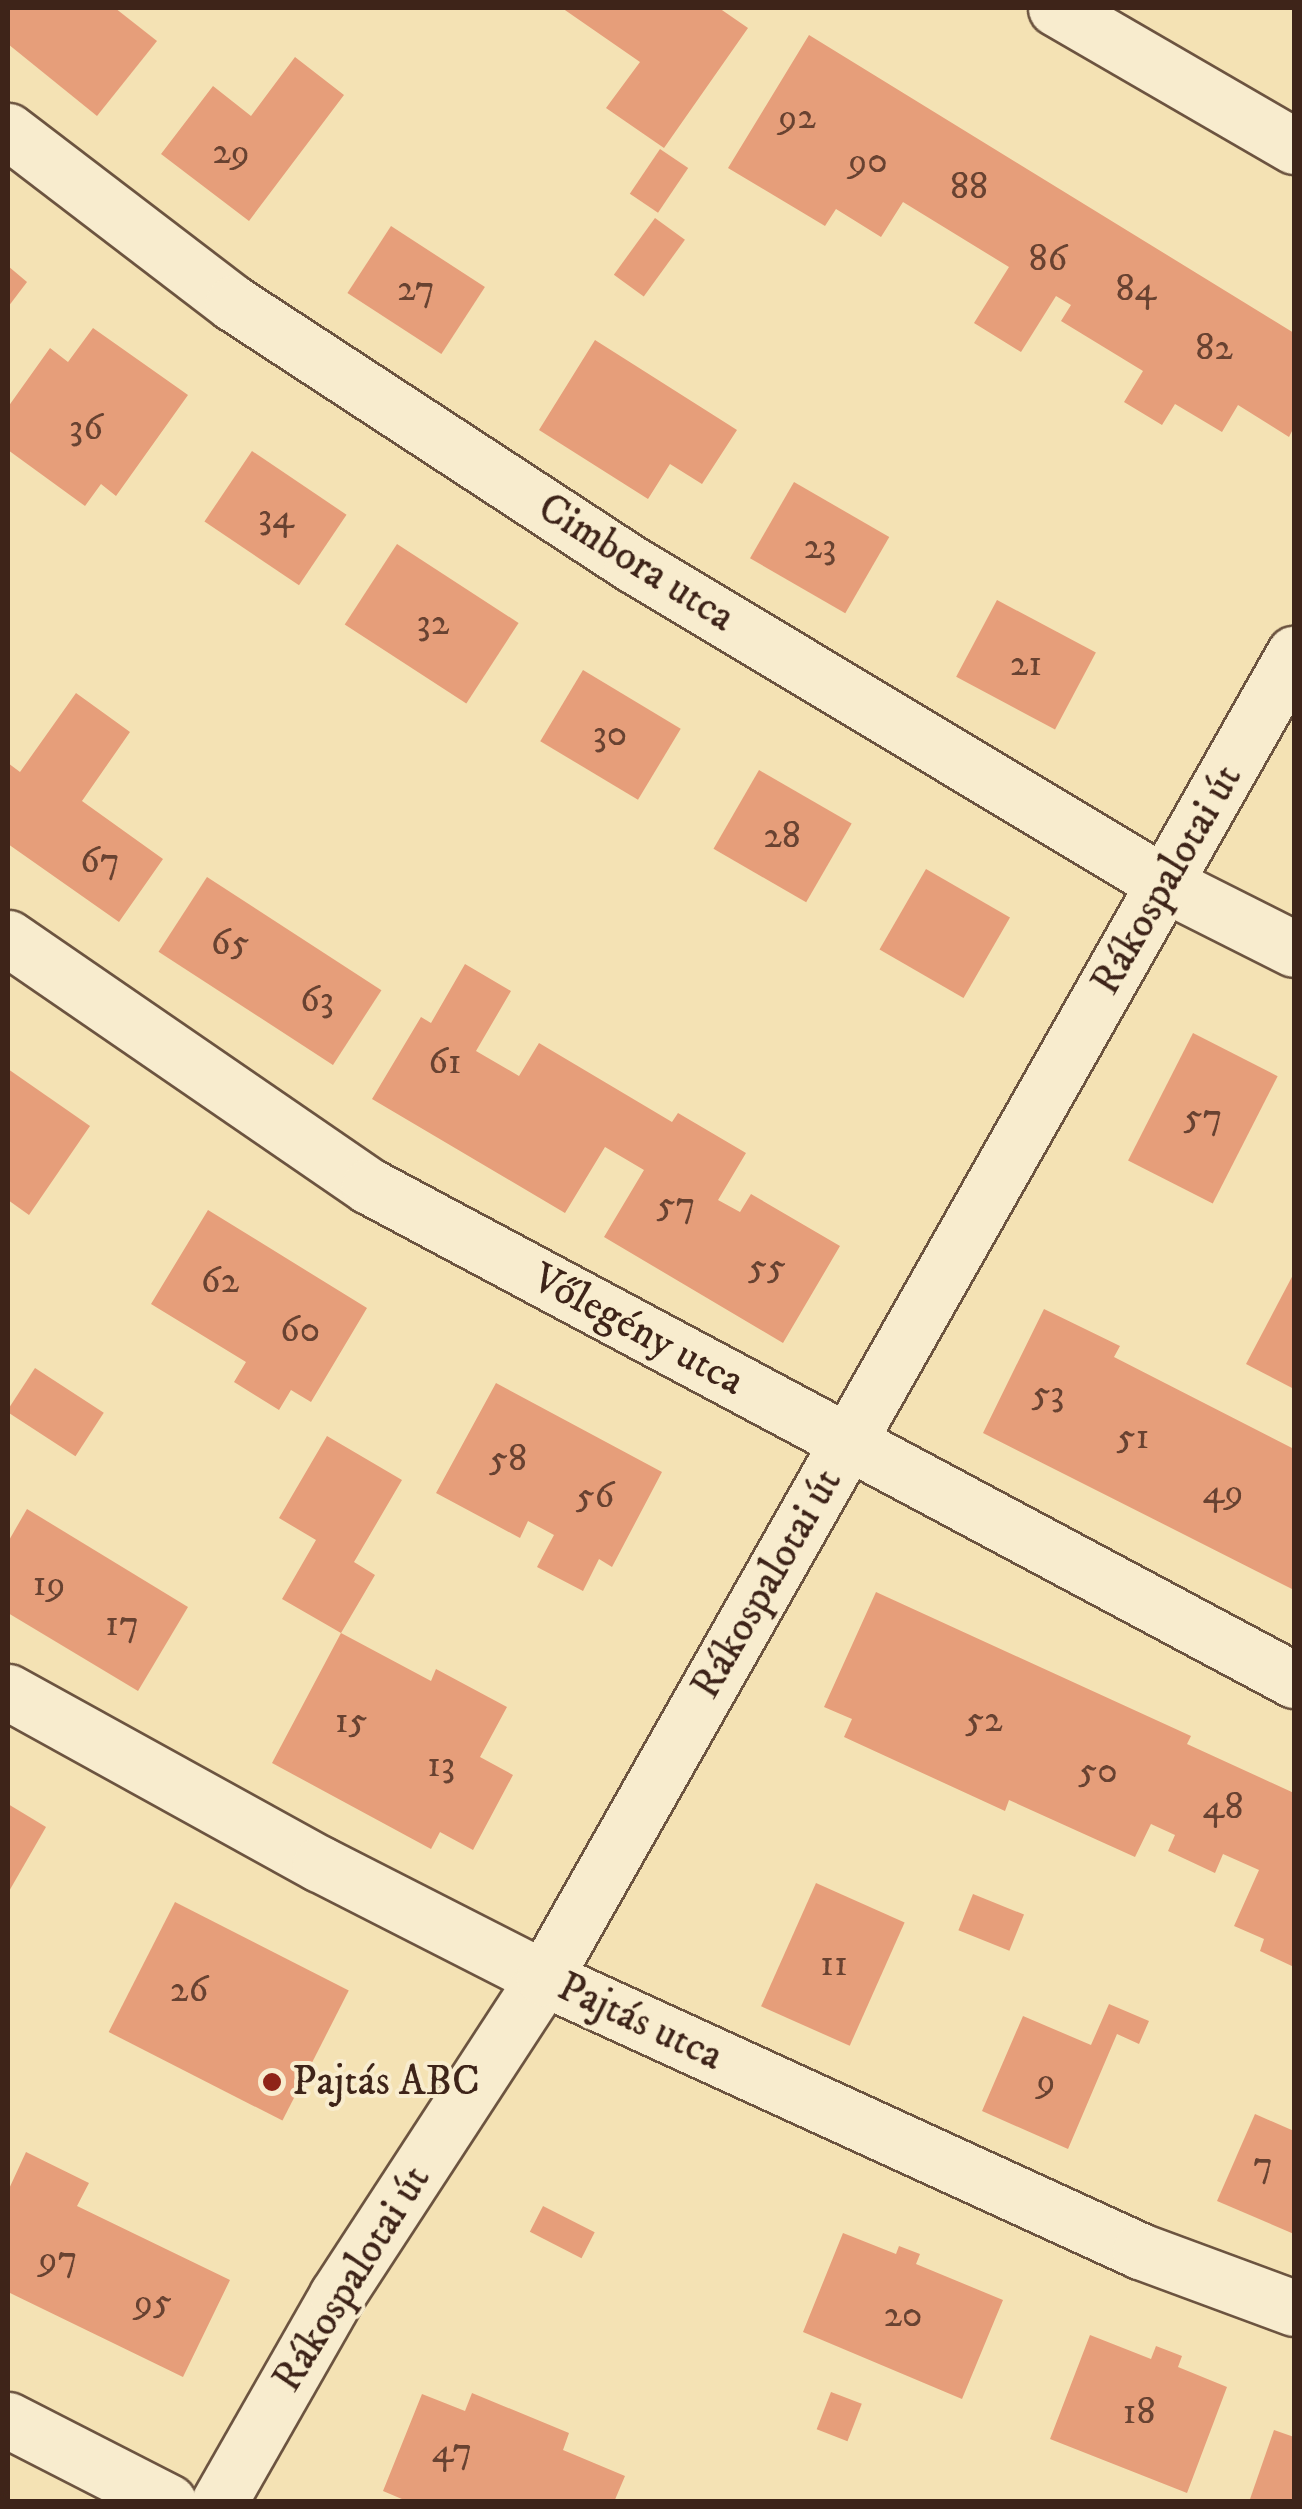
<!DOCTYPE html>
<html>
<head>
<meta charset="utf-8">
<style>
  body { margin:0 }
  #map { position:relative; width:1302px; height:2509px; overflow:hidden; background:#f4e2b4; font-family:"IM FELL DW Pica",serif }
  div>[style] { position:absolute }
  .building>* { inset:0; background:#e69e7a; transform-origin:0 0 }
  .roads { filter:drop-shadow(2px 0 #6c5440) drop-shadow(-2px 0 #6c5440) drop-shadow(0 2px #6c5440) drop-shadow(0 -2px #6c5440) }
  .street>* { height:55px; margin:-27.5px; padding:0 27.5px; transform-origin:27.5px; border-radius:27.5px; background:#f8ecce }
  .secondary>* { height:55px; margin:-27.5px; padding:0 27.5px; transform-origin:27.5px; border-radius:27.5px; background:#f8ecce }
  .dots>* { width:28px; height:28px; translate:-50% -50%; box-sizing:border-box; border:5px solid #f8ecce; border-radius:50% }
  span { translate:-50% -50%; white-space:nowrap; text-align:center; line-height:1.15; -webkit-text-stroke:8px #f8ecce; paint-order:stroke }
  .number-label { font-size:38px; color:#684231 }
  .number-label span { -webkit-text-stroke-width:0 }
  .street-label { font-size:42px; color:#3e2419 }
  .poi-label { font-size:42px; color:#3e2419 }
  .left { translate:0 -50%; text-align:left }
  .frame { position:absolute; inset:0; border:10px solid #3e2419; pointer-events:none }
</style>
</head>
<body>
<div id="map">
  <div class="building">
    <div style="clip-path:polygon(8px 8px,115px 8px,157px 41px,97px 116px,8px 44px)"></div>
    <div style="clip-path:polygon(562px 8px,719px 8px,748px 28px,664px 148px,606px 108px,640px 62px)"></div>
    <div style="clip-path:polygon(809px 35px,1294px 333px,1294px 427px,1289px 437px,1238px 405px,1222px 432px,1175px 404px,1162px 425px,1124px 402px,1143px 371px,1061px 321px,1071px 305px,1056px 296px,1021px 352px,974px 323px,1009px 267px,903px 202px,881px 237px,836px 209px,825px 226px,728px 168px)"></div>
    <div style="clip-path:polygon(295px 57px,344px 95px,249px 221px,161px 154px,213px 86px,251px 116px)"></div>
    <div style="left:660px;top:149px;width:34px;height:54px;rotate:34deg"></div>
    <div style="left:655px;top:218px;width:37px;height:70px;rotate:36deg"></div>
    <div style="left:391px;top:226px;width:112px;height:80px;rotate:33deg"></div>
    <div style="clip-path:polygon(8px 266px,27px 282px,8px 307px)"></div>
    <div style="clip-path:polygon(93px 328px,188px 395px,116px 496px,101px 484px,85px 506px,8px 450px,8px 407px,50px 348px,68px 362px)"></div>
    <div style="clip-path:polygon(595px 340px,737px 430px,702px 484px,670px 464px,648px 499px,539px 430px)"></div>
    <div style="left:252px;top:451px;width:114px;height:85px;rotate:34deg"></div>
    <div style="left:794px;top:482px;width:110px;height:88px;rotate:30deg"></div>
    <div style="left:397px;top:544px;width:145px;height:96px;rotate:33deg"></div>
    <div style="left:997px;top:600px;width:112px;height:87px;rotate:28deg"></div>
    <div style="left:583px;top:670px;width:114px;height:83px;rotate:31deg"></div>
    <div style="clip-path:polygon(76px 693px,130px 732px,82px 801px,163px 859px,119px 922px,8px 844px,8px 763px,20px 772px)"></div>
    <div style="left:759px;top:770px;width:107px;height:91px;rotate:30deg"></div>
    <div style="left:926px;top:869px;width:97px;height:93px;rotate:30deg"></div>
    <div style="left:207px;top:877px;width:208px;height:89px;rotate:33deg"></div>
    <div style="clip-path:polygon(465px 964px,511px 991px,476px 1051px,519px 1076px,539px 1043px,672px 1122px,678px 1113px,746px 1153px,718px 1200px,740px 1212px,751px 1194px,840px 1246px,783px 1343px,604px 1237px,644px 1170px,605px 1147px,565px 1213px,372px 1099px,421px 1017px,431px 1023px)"></div>
    <div style="left:1193px;top:1033px;width:95px;height:143px;rotate:27deg"></div>
    <div style="clip-path:polygon(8px 1069px,90px 1126px,29px 1215px,8px 1200px)"></div>
    <div style="clip-path:polygon(208px 1210px,367px 1308px,311px 1402px,291px 1390px,279px 1410px,234px 1382px,246px 1362px,151px 1304px)"></div>
    <div style="clip-path:polygon(1294px 1273px,1294px 1389px,1246px 1364px)"></div>
    <div style="clip-path:polygon(1044px 1309px,1120px 1346px,1114px 1357px,1294px 1449px,1294px 1590px,983px 1433px)"></div>
    <div style="left:35px;top:1368px;width:82px;height:52px;rotate:33deg"></div>
    <div style="clip-path:polygon(496px 1383px,662px 1472px,612px 1567px,599px 1559px,583px 1591px,537px 1567px,554px 1535px,528px 1521px,520px 1538px,436px 1493px)"></div>
    <div style="clip-path:polygon(327px 1436px,402px 1480px,354px 1562px,375px 1575px,341px 1633px,282px 1599px,316px 1540px,279px 1518px)"></div>
    <div style="clip-path:polygon(27px 1509px,188px 1607px,138px 1691px,8px 1613px,8px 1542px)"></div>
    <div style="clip-path:polygon(876px 1592px,1191px 1736px,1187px 1744px,1294px 1793px,1294px 1967px,1260px 1951px,1264px 1939px,1234px 1926px,1259px 1870px,1223px 1854px,1215px 1873px,1168px 1851px,1175px 1835px,1151px 1824px,1135px 1857px,1009px 1800px,1005px 1811px,844px 1737px,852px 1719px,824px 1707px)"></div>
    <div style="clip-path:polygon(341px 1633px,431px 1681px,436px 1669px,507px 1707px,480px 1757px,513px 1775px,473px 1850px,440px 1832px,431px 1849px,272px 1763px)"></div>
    <div style="clip-path:polygon(8px 1804px,46px 1827px,8px 1893px)"></div>
    <div style="left:816px;top:1883px;width:97px;height:135px;rotate:24deg"></div>
    <div style="left:973px;top:1894px;width:55px;height:39px;rotate:22deg"></div>
    <div style="left:175px;top:1902px;width:195px;height:146px;rotate:27deg"></div>
    <div style="clip-path:polygon(1109px 2004px,1149px 2021px,1139px 2044px,1117px 2034px,1068px 2149px,982px 2111px,1023px 2016px,1091px 2045px)"></div>
    <div style="clip-path:polygon(1255px 2114px,1294px 2131px,1294px 2234px,1217px 2201px)"></div>
    <div style="clip-path:polygon(26px 2152px,89px 2183px,77px 2206px,230px 2280px,183px 2377px,8px 2292px,8px 2191px)"></div>
    <div style="left:543px;top:2206px;width:58px;height:29px;rotate:27deg"></div>
    <div style="clip-path:polygon(843px 2233px,896px 2254px,899px 2246px,920px 2254px,916px 2264px,1003px 2300px,962px 2399px,803px 2332px)"></div>
    <div style="clip-path:polygon(1090px 2335px,1151px 2359px,1156px 2346px,1182px 2356px,1178px 2367px,1227px 2387px,1187px 2493px,1050px 2439px)"></div>
    <div style="left:831px;top:2392px;width:33px;height:40px;rotate:21deg"></div>
    <div style="clip-path:polygon(472px 2393px,569px 2433px,563px 2450px,625px 2476px,614px 2502px,409px 2502px,383px 2491px,422px 2394px,465px 2411px)"></div>
    <div style="clip-path:polygon(1274px 2430px,1294px 2437px,1294px 2502px,1249px 2502px)"></div>
  </div>
  <div class="roads">
    <div class="street">
      <div style="left:1056px;top:8px;width:275px;rotate:30.1deg"></div>
      <div style="left:8px;top:131px;width:283px;rotate:37.4deg"></div>
      <div style="left:233px;top:303px;width:477px;rotate:33.2deg"></div>
      <div style="left:632px;top:564px;width:622px;rotate:30.98deg"></div>
      <div style="left:1165px;top:884px;width:144px;rotate:26.7deg"></div>
      <div style="left:8px;top:938px;width:438px;rotate:34.5deg"></div>
      <div style="left:369px;top:1186px;width:1049px;rotate:28.1deg"></div>
      <div style="left:8px;top:1692px;width:356px;rotate:28.9deg"></div>
      <div style="left:320px;top:1864px;width:251px;rotate:27deg"></div>
      <div style="left:544px;top:1978px;width:656px;rotate:24.61deg"></div>
      <div style="left:1140px;top:2251px;width:164px;rotate:20.3deg"></div>
      <div style="left:219px;top:2502px;width:238px;rotate:-60.3deg"></div>
      <div style="left:337px;top:2295px;width:379px;rotate:-56.9deg"></div>
      <div style="left:544px;top:1978px;width:1522px;rotate:-60.47deg"></div>
    </div>
    <div class="secondary">
      <div style="left:8px;top:2420px;width:180px;rotate:27.1deg"></div>
    </div>
  </div>
  <div class="dots">
    <div style="left:272px;top:2082px;background:#8f2418"></div>
  </div>
  <div class="number-label">
    <span style="left:797px;top:118px">92</span>
    <span style="left:231px;top:153px">29</span>
    <span style="left:868px;top:162px">90</span>
    <span style="left:969px;top:188px">88</span>
    <span style="left:1048px;top:260px">86</span>
    <span style="left:416px;top:290px">27</span>
    <span style="left:1136px;top:290px">84</span>
    <span style="left:1214px;top:349px">82</span>
    <span style="left:86px;top:429px">36</span>
    <span style="left:276px;top:518px">34</span>
    <span style="left:820px;top:548px">23</span>
    <span style="left:433px;top:624px">32</span>
    <span style="left:1026px;top:665px">21</span>
    <span style="left:610px;top:735px">30</span>
    <span style="left:782px;top:837px">28</span>
    <span style="left:100px;top:862px">67</span>
    <span style="left:230px;top:944px">65</span>
    <span style="left:317px;top:1001px">63</span>
    <span style="left:445px;top:1063px">61</span>
    <span style="left:1203px;top:1118px">57</span>
    <span style="left:676px;top:1206px">57</span>
    <span style="left:767px;top:1268px">55</span>
    <span style="left:220px;top:1282px">62</span>
    <span style="left:300px;top:1331px">60</span>
    <span style="left:1048px;top:1395px">53</span>
    <span style="left:1133px;top:1438px">51</span>
    <span style="left:508px;top:1460px">58</span>
    <span style="left:1223px;top:1493px">49</span>
    <span style="left:595px;top:1497px">56</span>
    <span style="left:49px;top:1585px">19</span>
    <span style="left:122px;top:1625px">17</span>
    <span style="left:984px;top:1721px">52</span>
    <span style="left:351px;top:1722px">15</span>
    <span style="left:441px;top:1766px">13</span>
    <span style="left:1098px;top:1772px">50</span>
    <span style="left:1223px;top:1808px">48</span>
    <span style="left:834px;top:1965px">11</span>
    <span style="left:189px;top:1991px">26</span>
    <span style="left:1046px;top:2082px">9</span>
    <span style="left:1263px;top:2166px">7</span>
    <span style="left:58px;top:2260px">97</span>
    <span style="left:153px;top:2303px">95</span>
    <span style="left:903px;top:2316px">20</span>
    <span style="left:1139px;top:2413px">18</span>
    <span style="left:452px;top:2452px">47</span>
  </div>
  <div class="street-label">
    <span style="left:636px;top:563px;rotate:32deg">Cimbora utca</span>
    <span style="left:1167px;top:880px;rotate:-60deg">Rákospalotai út</span>
    <span style="left:638px;top:1330px;rotate:28deg">Vőlegény utca</span>
    <span style="left:767px;top:1584px;rotate:-60deg">Rákospalotai út</span>
    <span style="left:640px;top:2022px;rotate:25deg">Pajtás utca</span>
    <span style="left:352px;top:2279px;rotate:-58deg">Rákospalotai út</span>
  </div>
  <div class="poi-label">
    <span class="left" style="left:292px;top:2082px">Pajtás ABC</span>
  </div>
  <div class="frame"></div>
</div>
</body>
</html>
